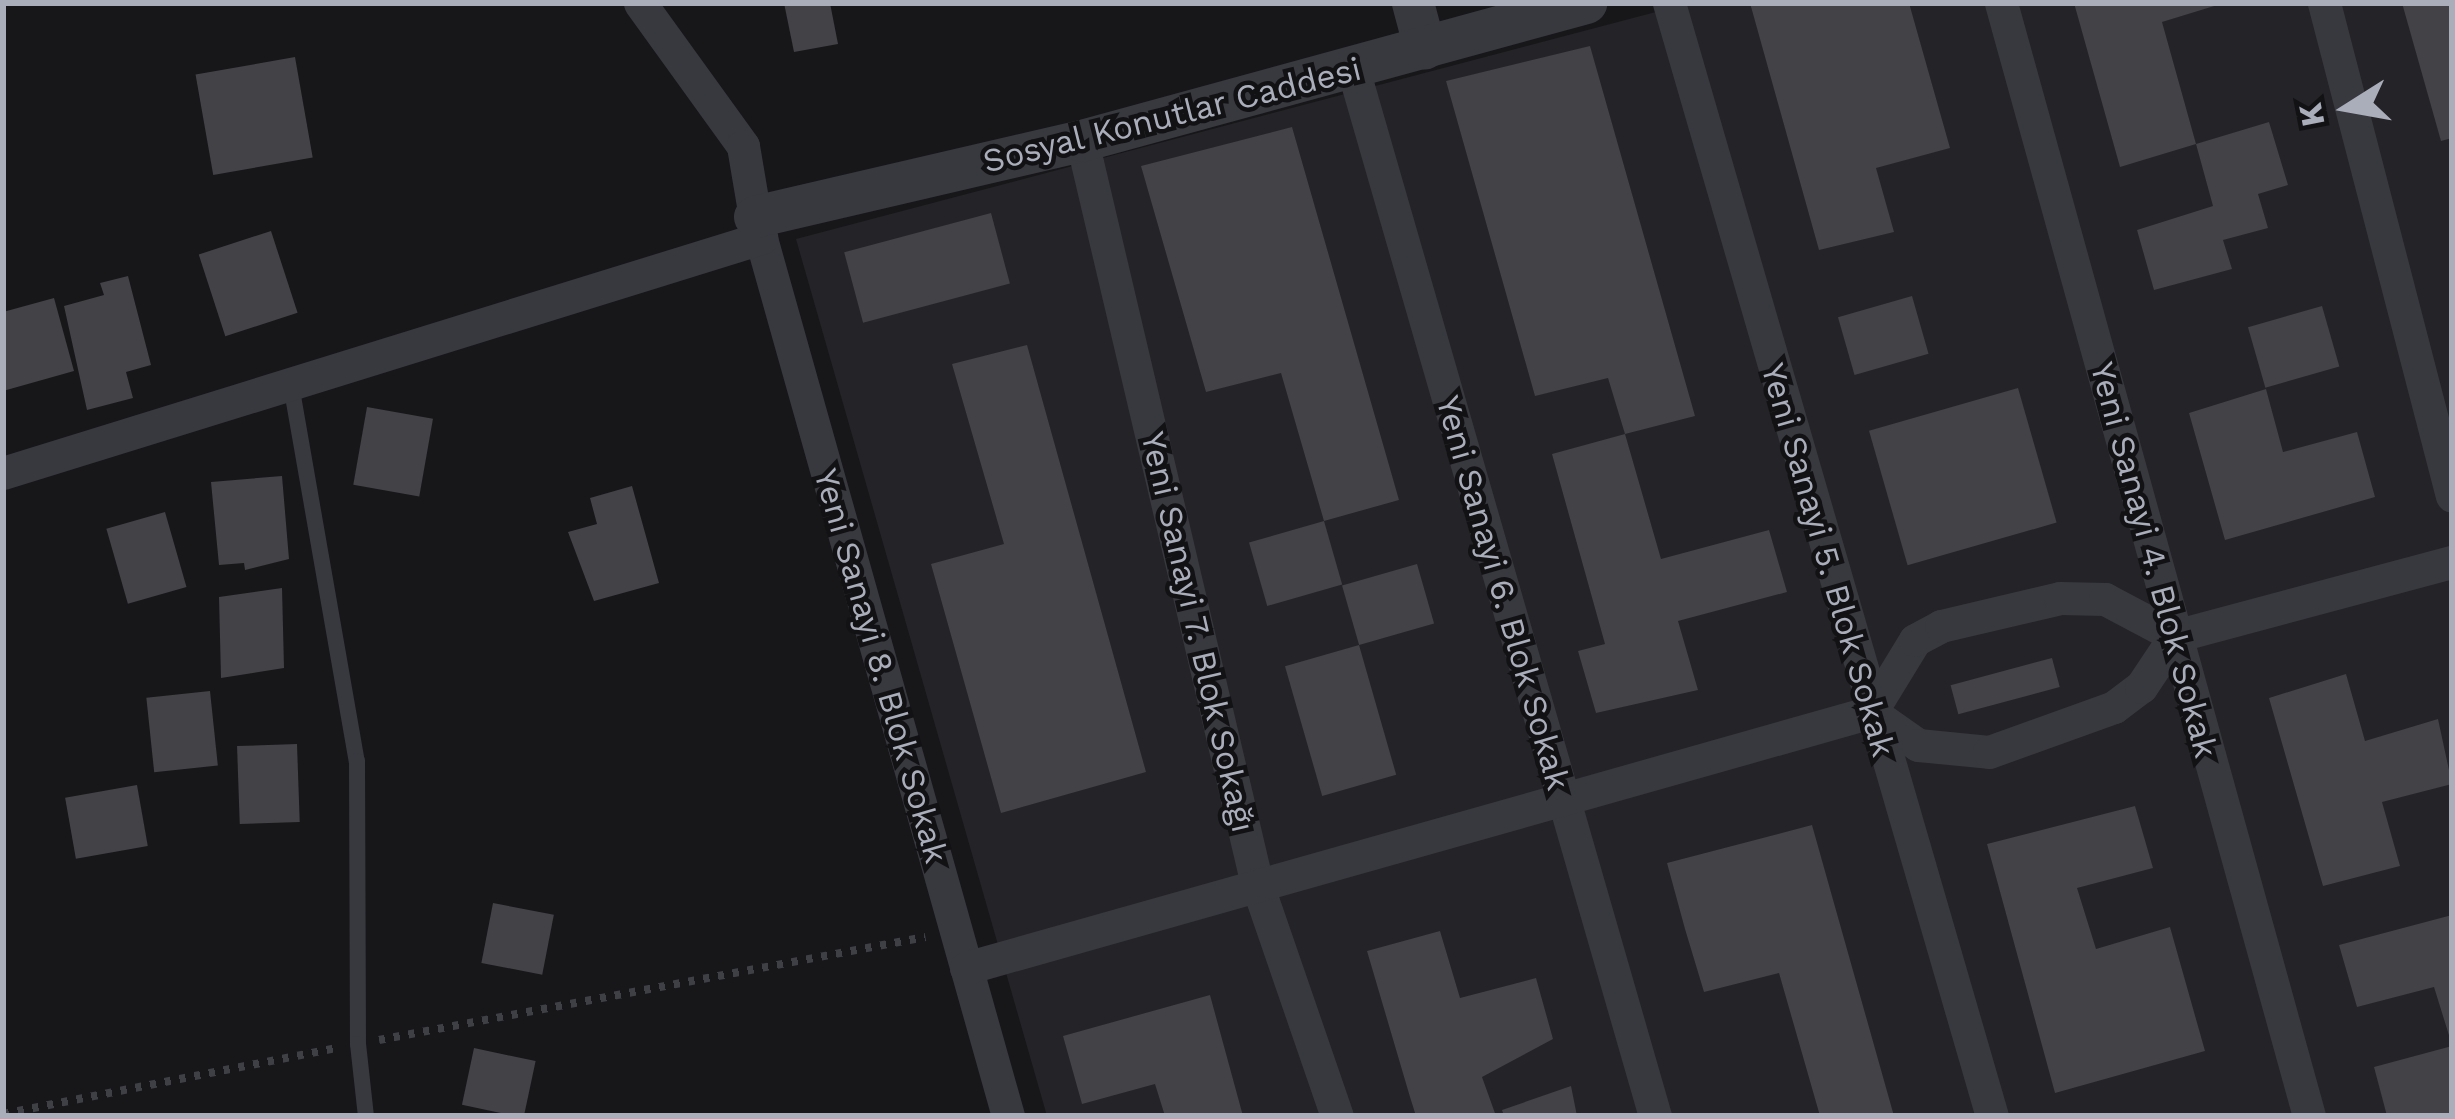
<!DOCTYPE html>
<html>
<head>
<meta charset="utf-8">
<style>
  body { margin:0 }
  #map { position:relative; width:2455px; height:1119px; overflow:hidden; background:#17171a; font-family:"Work Sans",sans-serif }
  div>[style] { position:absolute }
  .built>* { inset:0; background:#242327 }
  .building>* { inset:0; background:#424247; transform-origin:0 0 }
  .path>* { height:8px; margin-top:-4px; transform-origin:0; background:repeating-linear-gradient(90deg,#3e4046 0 6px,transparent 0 15px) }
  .service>* { height:16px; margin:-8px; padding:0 8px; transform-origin:8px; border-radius:8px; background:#38393f }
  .minor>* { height:33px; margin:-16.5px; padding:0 16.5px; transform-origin:16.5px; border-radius:16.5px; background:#38393f }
  .tertiary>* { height:42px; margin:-21px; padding:0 21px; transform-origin:21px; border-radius:21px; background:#38393f }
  span { translate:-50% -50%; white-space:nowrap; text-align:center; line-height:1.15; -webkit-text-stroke:9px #121215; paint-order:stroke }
  .street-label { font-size:33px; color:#a9aeba }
  .frame { position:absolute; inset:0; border:6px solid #a9aeba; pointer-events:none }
  .north { position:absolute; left:2287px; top:48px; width:120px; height:120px; -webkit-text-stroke:9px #121215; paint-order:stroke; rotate:259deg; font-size:33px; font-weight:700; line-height:48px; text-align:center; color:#a9aeba }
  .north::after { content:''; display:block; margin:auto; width:42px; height:54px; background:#a9aeba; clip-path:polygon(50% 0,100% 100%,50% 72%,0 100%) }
</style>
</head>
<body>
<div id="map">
  <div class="built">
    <div style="clip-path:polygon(1690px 3px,2452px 3px,2452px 1116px,1047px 1116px,796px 239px)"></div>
  </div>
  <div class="building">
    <div style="clip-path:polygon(784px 3px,830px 3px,838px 44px,794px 52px)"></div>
    <div style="clip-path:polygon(1750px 3px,1909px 3px,1950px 148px,1876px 168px,1894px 232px,1819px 250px)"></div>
    <div style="clip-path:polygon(2074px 3px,2224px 3px,2162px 22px,2196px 144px,2269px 122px,2288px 185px,2258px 194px,2268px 228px,2223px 240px,2232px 269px,2154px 290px,2137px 230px,2213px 206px,2196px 144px,2120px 167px)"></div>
    <div style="clip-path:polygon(2402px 3px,2452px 3px,2452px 138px,2441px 141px)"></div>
    <div style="clip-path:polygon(1590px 46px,1695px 416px,1625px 434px,1661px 559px,1769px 530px,1787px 592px,1678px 621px,1698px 690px,1596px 713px,1578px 651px,1605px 644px,1552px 454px,1625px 434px,1608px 378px,1535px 396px,1446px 81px)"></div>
    <div style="left:295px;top:57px;width:102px;height:101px;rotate:80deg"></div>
    <div style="clip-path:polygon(1292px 127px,1399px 500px,1324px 521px,1281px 373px,1206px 392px,1141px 166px)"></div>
    <div style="left:991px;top:213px;width:73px;height:152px;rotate:75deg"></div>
    <div style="left:271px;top:231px;width:86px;height:76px;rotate:72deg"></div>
    <div style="clip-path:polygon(128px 276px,151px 365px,126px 372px,133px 398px,87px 410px,64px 306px,104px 295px,100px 283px)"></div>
    <div style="left:1912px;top:296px;width:60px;height:77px;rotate:74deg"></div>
    <div style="clip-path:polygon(54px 298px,74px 371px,3px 391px,3px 312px)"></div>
    <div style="left:2322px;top:306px;width:63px;height:77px;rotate:74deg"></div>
    <div style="clip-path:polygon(1027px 345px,1146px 772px,1001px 813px,931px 564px,1004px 544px,952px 364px)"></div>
    <div style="left:2018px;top:388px;width:140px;height:155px;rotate:74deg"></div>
    <div style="clip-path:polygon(2266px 389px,2283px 452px,2357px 432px,2375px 497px,2225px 540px,2189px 413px)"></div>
    <div style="left:367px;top:407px;width:67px;height:79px;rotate:10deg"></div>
    <div style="clip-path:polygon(282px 476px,289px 559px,245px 570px,244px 563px,219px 565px,211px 482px)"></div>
    <div style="clip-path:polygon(632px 486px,659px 583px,594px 601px,568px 532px,597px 524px,590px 498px)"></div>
    <div style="left:165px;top:512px;width:78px;height:61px;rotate:74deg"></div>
    <div style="left:1324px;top:521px;width:66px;height:78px;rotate:74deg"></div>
    <div style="left:1417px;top:564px;width:62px;height:78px;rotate:74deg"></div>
    <div style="clip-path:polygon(282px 588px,284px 668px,221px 678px,219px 597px)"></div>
    <div style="left:1359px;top:645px;width:135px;height:77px;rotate:74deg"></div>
    <div style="left:2052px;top:658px;width:30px;height:105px;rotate:75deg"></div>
    <div style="clip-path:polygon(2346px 674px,2365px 741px,2438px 719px,2452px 784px,2382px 802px,2400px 866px,2323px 886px,2269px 698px)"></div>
    <div style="left:210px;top:691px;width:75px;height:64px;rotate:84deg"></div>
    <div style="left:297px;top:744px;width:78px;height:60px;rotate:88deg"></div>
    <div style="left:137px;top:785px;width:62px;height:73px;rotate:80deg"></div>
    <div style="clip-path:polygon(2135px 806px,2153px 868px,2077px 888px,2096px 949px,2170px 927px,2205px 1051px,2055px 1093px,1987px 844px)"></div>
    <div style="clip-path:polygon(1812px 825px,1830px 889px,1894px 1116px,1820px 1116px,1779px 973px,1704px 992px,1685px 929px,1667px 863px)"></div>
    <div style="left:493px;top:903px;width:62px;height:61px;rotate:11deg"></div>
    <div style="clip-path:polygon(2452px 915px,2452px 1045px,2434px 987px,2357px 1007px,2339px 945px)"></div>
    <div style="clip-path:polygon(1440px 931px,1460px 998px,1536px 978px,1553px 1039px,1482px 1077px,1496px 1116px,1416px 1116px,1410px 1097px,1367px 951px)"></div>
    <div style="clip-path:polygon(1210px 995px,1243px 1116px,1165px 1116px,1155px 1084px,1082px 1104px,1063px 1036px)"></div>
    <div style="clip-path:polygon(2452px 1046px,2452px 1116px,2387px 1116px,2374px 1067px)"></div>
    <div style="left:474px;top:1048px;width:63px;height:58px;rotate:12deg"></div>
    <div style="clip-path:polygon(1571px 1086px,1577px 1116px,1504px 1116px,1502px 1110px)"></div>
  </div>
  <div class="path">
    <div style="left:379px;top:1040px;width:556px;rotate:-10.68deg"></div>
    <div style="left:3px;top:1114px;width:338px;rotate:-11.2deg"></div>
  </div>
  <div class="service">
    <div style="left:290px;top:379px;width:388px;rotate:80.1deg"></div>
    <div style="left:357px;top:761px;width:283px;rotate:89.8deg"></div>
    <div style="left:358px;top:1044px;width:72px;rotate:83.7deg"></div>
  </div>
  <div class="minor">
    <div style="left:640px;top:3px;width:176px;rotate:54.2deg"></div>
    <div style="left:743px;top:146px;width:72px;rotate:80.4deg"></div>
    <div style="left:755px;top:217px;width:934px;rotate:74.28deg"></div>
    <div style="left:1669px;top:3px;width:1159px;rotate:73.82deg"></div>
    <div style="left:2001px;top:3px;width:1155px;rotate:74.53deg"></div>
    <div style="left:2324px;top:3px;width:509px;rotate:75.45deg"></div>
    <div style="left:1353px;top:69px;width:1090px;rotate:73.91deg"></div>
    <div style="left:1082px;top:141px;width:763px;rotate:76.75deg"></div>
    <div style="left:1257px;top:884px;width:245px;rotate:71deg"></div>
    <div style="left:3px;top:473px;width:794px;rotate:-17.22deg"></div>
    <div style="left:1871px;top:712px;width:84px;rotate:-58.6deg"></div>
    <div style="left:1915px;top:640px;width:30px;rotate:-28deg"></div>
    <div style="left:1941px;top:626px;width:122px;rotate:-13.2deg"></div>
    <div style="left:2060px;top:598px;width:45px;rotate:1.3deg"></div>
    <div style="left:2105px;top:599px;width:79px;rotate:27.9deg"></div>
    <div style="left:2175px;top:636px;width:287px;rotate:-15deg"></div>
    <div style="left:966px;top:968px;width:941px;rotate:-15.79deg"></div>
    <div style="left:1871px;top:712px;width:57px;rotate:35.1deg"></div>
    <div style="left:1918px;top:745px;width:71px;rotate:5.6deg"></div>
    <div style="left:1989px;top:752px;width:133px;rotate:-19.8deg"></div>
    <div style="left:2114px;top:707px;width:34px;rotate:-37deg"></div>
    <div style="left:2141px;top:687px;width:61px;rotate:-56.3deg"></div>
  </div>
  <div class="tertiary">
    <div style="left:1413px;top:3px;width:47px;rotate:75.1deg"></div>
    <div style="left:755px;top:217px;width:336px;rotate:-13.1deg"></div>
    <div style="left:1082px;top:141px;width:523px;rotate:-15.31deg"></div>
  </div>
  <div class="street-label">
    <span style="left:1172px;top:115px;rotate:-14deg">Sosyal Konutlar Caddesi</span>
    <span style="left:1828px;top:560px;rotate:74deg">Yeni Sanayi 5. Blok Sokak</span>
    <span style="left:2154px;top:560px;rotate:75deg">Yeni Sanayi 4. Blok Sokak</span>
    <span style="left:1503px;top:593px;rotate:74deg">Yeni Sanayi 6. Blok Sokak</span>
    <span style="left:1198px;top:632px;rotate:77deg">Yeni Sanayi 7. Blok Sokağı</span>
    <span style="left:881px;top:666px;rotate:74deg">Yeni Sanayi 8. Blok Sokak</span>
  </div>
  <div class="frame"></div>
  <div class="north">K</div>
</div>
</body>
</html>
